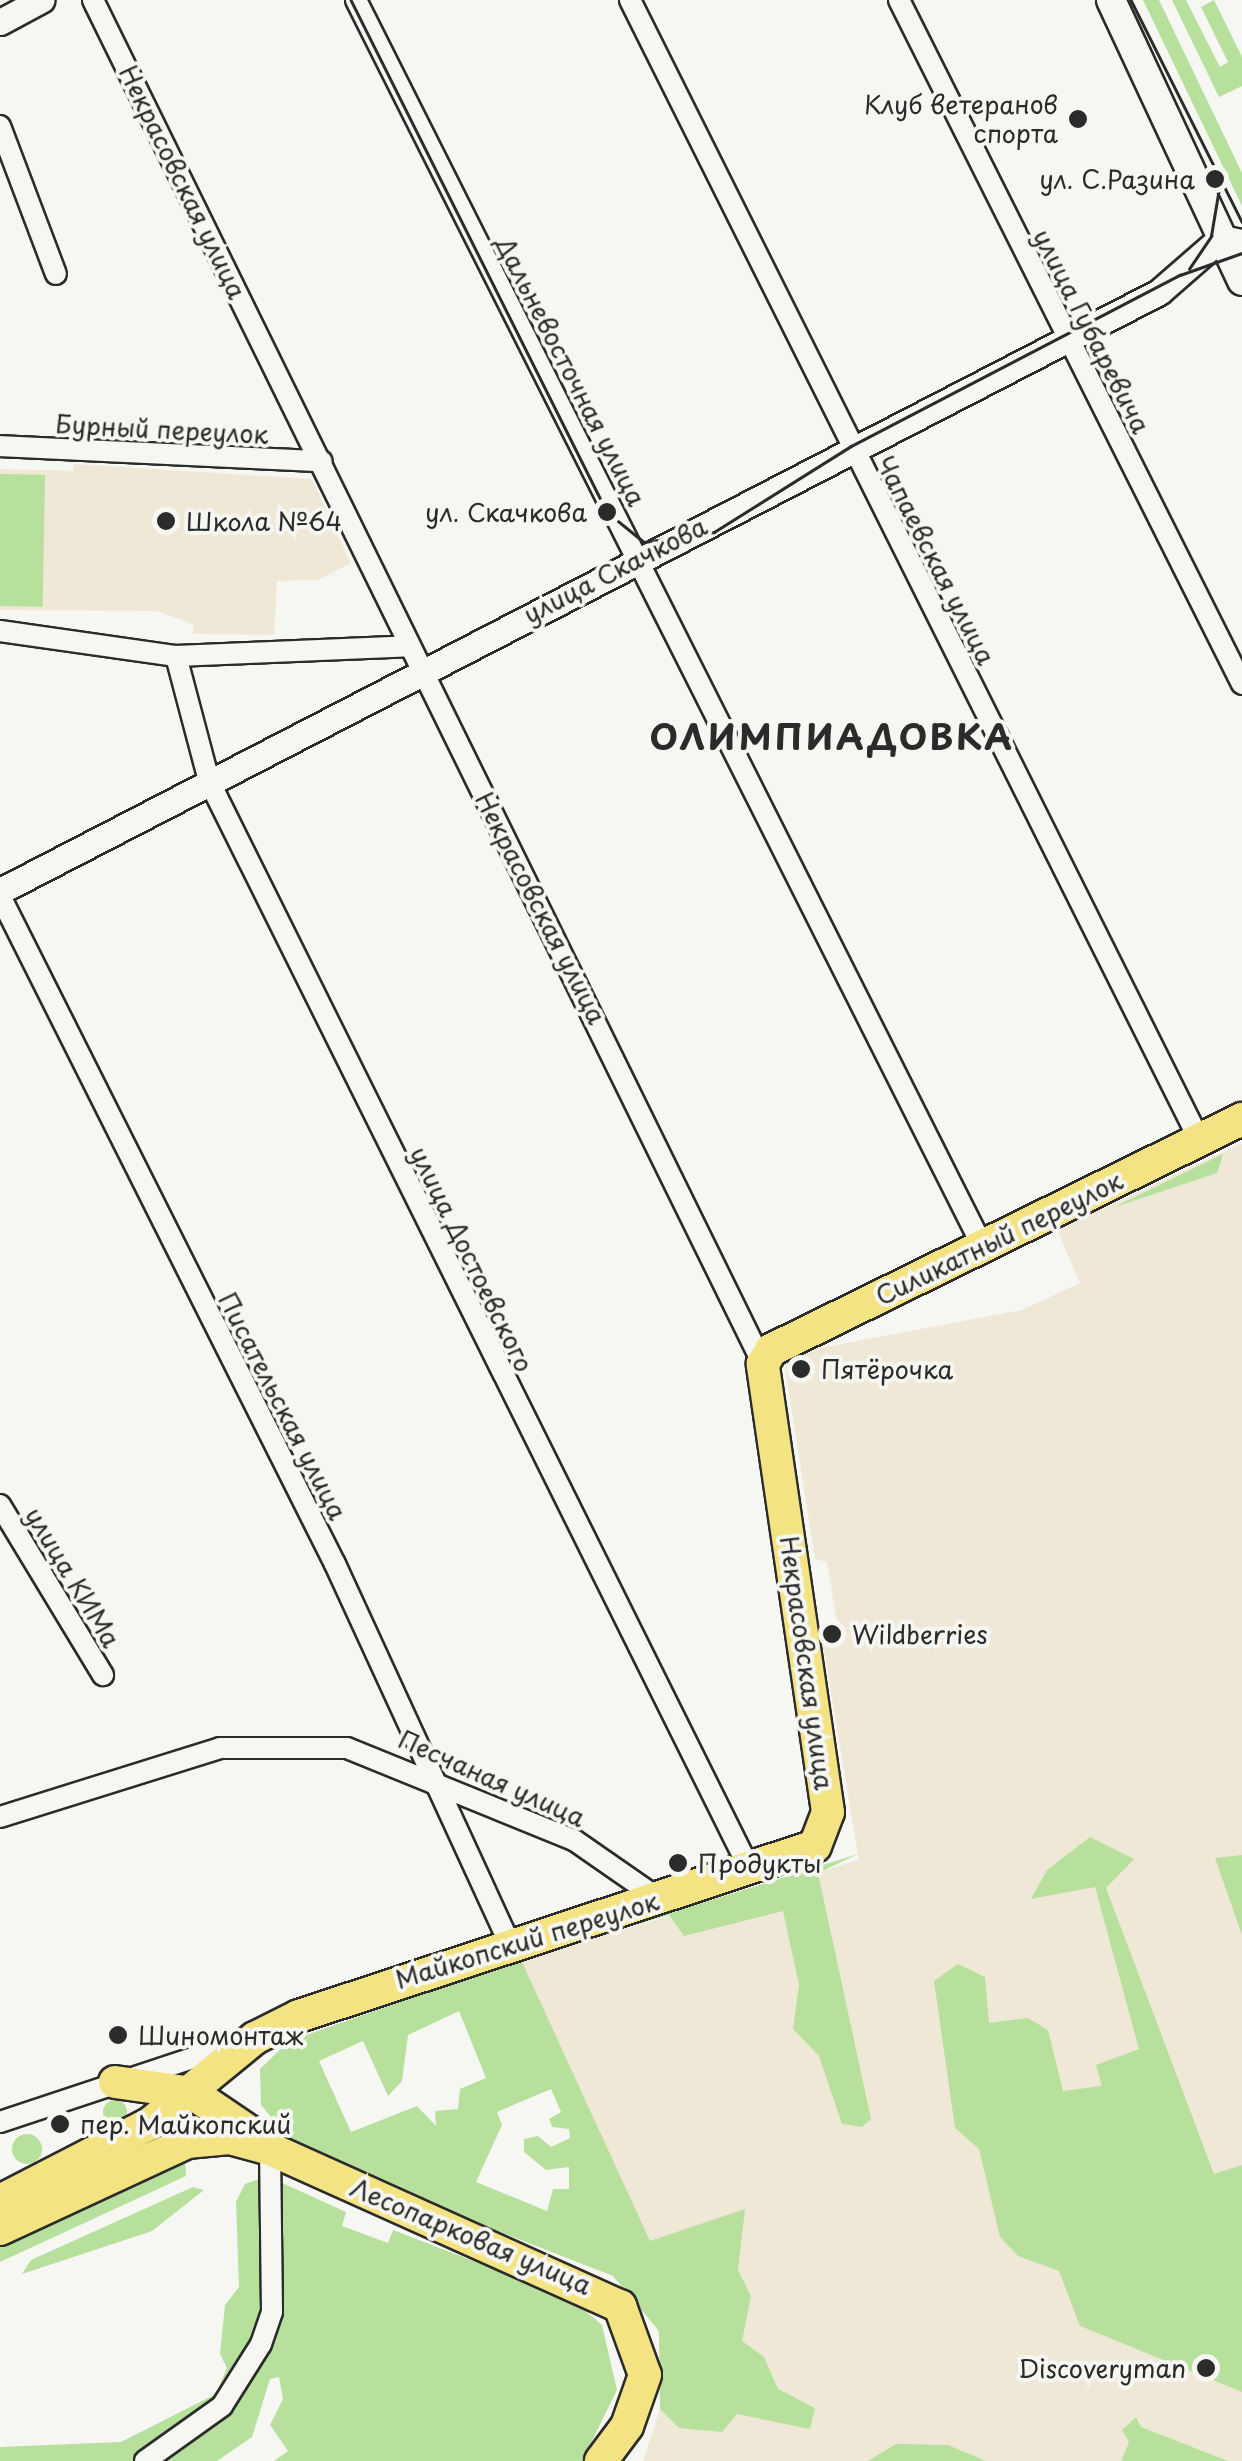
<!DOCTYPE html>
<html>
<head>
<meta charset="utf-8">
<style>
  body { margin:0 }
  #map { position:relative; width:1242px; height:2461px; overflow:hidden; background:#f6f6f2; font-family:"Playpen Sans",sans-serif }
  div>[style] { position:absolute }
  .built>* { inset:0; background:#efe8d6 }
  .green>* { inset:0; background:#b7e09d; transform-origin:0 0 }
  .round { border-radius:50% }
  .roads { filter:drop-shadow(2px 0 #2b2b2b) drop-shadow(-2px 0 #2b2b2b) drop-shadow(0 2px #2b2b2b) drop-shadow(0 -2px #2b2b2b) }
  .minor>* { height:20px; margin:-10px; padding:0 10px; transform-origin:10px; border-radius:10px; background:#f6f6f2 }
  .tertiary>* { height:25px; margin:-12.5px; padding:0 12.5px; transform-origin:12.5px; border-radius:12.5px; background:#f6f6f2 }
  .secondary>* { height:28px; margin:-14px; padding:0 14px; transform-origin:14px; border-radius:14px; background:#f6f6f2 }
  .primary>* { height:32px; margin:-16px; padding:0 16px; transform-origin:16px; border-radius:16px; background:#f4e382 }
  .tram>* { height:2.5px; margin:-1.25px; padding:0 1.25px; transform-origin:1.25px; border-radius:1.25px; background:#2b2b2b }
  .dots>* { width:28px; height:28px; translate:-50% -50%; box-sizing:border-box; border:5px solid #f6f6f2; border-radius:50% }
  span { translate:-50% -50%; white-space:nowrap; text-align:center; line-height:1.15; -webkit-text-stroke:8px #f6f6f2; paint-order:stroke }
  .poi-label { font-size:25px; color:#2b2b2b }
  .right { translate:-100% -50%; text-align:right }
  .left { translate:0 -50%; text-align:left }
  .street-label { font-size:25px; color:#2b2b2b }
  .district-label { font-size:35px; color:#2b2b2b; font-weight:700; letter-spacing:2.5px }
</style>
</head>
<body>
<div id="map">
  <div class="built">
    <div style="clip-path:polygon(74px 464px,312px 479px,351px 563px,318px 580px,277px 581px,274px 635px,193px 634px,193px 624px,157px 611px,0 610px,0 469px,73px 471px)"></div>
    <div style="clip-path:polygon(1242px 1143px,1242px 2461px,643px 2461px,664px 2397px,665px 2352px,520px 1960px,859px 1860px,820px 1626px,837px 1622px,827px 1562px,815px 1559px,783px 1355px,1022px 1310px,1080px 1283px,1057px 1230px)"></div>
  </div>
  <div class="green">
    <div style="clip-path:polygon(1143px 0,1159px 0,1242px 173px,1242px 206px)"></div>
    <div style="clip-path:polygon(1172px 0,1186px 0,1220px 67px,1228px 62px,1201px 7px,1214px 0,1242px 57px,1242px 86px,1219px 97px)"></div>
    <div style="left:0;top:474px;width:45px;height:132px;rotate:1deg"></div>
    <div style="clip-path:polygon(1223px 1154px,1217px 1173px,1112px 1208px)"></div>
    <div style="clip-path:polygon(1090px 1837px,1134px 1859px,1106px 1888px,1214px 2174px,1242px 2165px,1242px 2392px,1080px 2326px,1059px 2271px,1018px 2256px,1000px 2237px,979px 2149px,955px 2128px,934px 1981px,958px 1964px,985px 1977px,989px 2023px,1028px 2018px,1048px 2030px,1063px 2091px,1102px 2086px,1096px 2065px,1139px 2049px,1095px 1887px,1031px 1899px,1047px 1870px)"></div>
    <div style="clip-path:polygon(858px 1854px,818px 1873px,871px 2119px,862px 2127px,842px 2124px,819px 2056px,793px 2029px,799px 1985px,783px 1911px,684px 1936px,669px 1915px,594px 1937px)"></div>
    <div style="clip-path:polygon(1242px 1855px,1242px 1935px,1215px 1858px)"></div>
    <div style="clip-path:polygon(evenodd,521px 1960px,650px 2241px,745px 2209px,738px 2270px,751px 2296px,742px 2341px,764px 2357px,778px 2389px,815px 2408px,810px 2429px,737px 2414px,722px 2432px,679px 2428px,660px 2409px,659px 2331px,613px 2276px,303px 2155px,261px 2105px,260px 2069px,289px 2041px,521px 1960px,459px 2011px,486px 2078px,460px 2089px,458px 2109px,435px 2111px,436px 2126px,417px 2106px,351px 2132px,319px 2061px,363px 2041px,388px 2096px,402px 2081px,408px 2035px,459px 2011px,521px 1960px,551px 2089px,561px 2112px,549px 2119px,552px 2127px,569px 2129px,570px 2138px,551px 2147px,538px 2136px,524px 2139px,524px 2152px,546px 2170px,569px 2167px,569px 2189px,553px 2189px,547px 2211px,476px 2182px,502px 2125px,497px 2112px,551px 2089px)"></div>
    <div class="round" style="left:103px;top:2100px;width:24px;height:24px"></div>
    <div class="round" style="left:12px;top:2134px;width:30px;height:30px"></div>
    <div style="clip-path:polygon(185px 2160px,186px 2176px,0 2262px,0 2244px)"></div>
    <div style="clip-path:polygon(267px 2176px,346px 2212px,342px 2226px,388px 2243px,393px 2230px,571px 2299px,602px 2325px,617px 2390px,582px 2461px,274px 2461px,288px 2451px,270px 2425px,283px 2399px,279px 2377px,270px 2379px,252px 2437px,217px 2461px,0 2461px,0 2447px,121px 2442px,216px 2394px,227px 2368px,220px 2354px,225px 2305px,239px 2287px,236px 2202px,245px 2184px)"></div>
    <div style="clip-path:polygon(193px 2187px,204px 2190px,152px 2231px,22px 2274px,31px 2260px)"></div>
    <div style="clip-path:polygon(1136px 2417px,1141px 2427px,1228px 2461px,1121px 2461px,1129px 2442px,1122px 2430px)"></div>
    <div style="clip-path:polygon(896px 2444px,948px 2445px,986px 2461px,868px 2461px)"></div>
  </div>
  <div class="roads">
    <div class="minor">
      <div style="left:93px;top:0;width:1520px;rotate:63.84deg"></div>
      <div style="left:356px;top:0;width:1396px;rotate:63.31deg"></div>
      <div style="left:630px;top:0;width:1275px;rotate:63.46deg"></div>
      <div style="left:899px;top:0;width:765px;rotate:63.37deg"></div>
      <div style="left:0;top:126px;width:158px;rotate:69.3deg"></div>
      <div style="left:0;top:446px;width:322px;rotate:2.7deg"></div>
      <div style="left:0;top:631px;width:178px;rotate:8.1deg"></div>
      <div style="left:176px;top:656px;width:234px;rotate:-2.4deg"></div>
      <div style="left:176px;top:656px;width:129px;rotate:75.2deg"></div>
      <div style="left:209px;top:781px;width:1218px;rotate:63.58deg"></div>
      <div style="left:0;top:896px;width:747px;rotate:63.37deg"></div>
      <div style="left:335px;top:1564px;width:417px;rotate:65.3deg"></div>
      <div style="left:0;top:1505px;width:199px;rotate:58.8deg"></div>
      <div style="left:0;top:1817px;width:231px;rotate:-17.4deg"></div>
      <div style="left:220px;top:1748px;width:127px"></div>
      <div style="left:347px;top:1748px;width:245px;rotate:22.1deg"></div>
      <div style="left:574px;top:1840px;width:103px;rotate:34.8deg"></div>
      <div style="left:0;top:2122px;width:253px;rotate:-18.4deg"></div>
      <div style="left:145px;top:2461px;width:95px;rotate:-35.5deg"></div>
      <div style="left:222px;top:2406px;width:73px;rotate:-57.8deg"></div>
      <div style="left:261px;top:2344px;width:34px;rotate:-71deg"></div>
      <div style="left:272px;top:2312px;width:163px;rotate:-90.7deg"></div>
    </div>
    <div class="tertiary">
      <div style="left:0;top:22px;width:47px;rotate:-28.2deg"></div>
      <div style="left:0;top:891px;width:1305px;rotate:-27.33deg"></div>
      <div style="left:1159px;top:292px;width:82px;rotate:-41.1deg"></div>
      <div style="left:1221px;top:238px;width:21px;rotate:11deg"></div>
    </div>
    <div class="secondary">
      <div style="left:1111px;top:0;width:310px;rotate:65deg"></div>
    </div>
    <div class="primary">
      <div style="left:115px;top:2082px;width:78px;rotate:8.1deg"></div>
      <div style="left:192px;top:2093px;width:82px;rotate:34.1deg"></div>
      <div style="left:0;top:2201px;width:170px;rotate:-27.3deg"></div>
      <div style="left:151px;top:2123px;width:134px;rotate:-39.3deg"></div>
      <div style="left:255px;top:2038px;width:49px;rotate:-26.6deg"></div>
      <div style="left:299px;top:2016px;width:543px;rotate:-18.23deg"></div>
      <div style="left:815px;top:1846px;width:36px;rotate:-69deg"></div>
      <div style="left:828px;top:1812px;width:453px;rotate:-98.3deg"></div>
      <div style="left:763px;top:1364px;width:16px;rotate:-60deg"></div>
      <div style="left:771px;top:1350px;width:525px;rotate:-26.13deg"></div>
      <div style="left:0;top:2229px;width:206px;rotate:-24.9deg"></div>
      <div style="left:187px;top:2142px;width:43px;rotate:-5.3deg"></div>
      <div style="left:230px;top:2138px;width:41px;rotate:15.4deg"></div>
      <div style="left:270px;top:2149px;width:384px;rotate:24.2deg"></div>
      <div style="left:620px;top:2306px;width:73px;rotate:70.1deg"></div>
      <div style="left:645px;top:2375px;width:54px;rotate:109.4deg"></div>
      <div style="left:627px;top:2426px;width:44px;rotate:126.6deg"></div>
    </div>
  </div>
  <div class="tram">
    <div style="left:351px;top:0;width:572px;rotate:63.43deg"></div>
    <div style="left:607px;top:512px;width:48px;rotate:39deg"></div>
    <div style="left:644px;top:542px;width:71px;rotate:-8.1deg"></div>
    <div style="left:714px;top:532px;width:162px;rotate:-32.1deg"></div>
    <div style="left:851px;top:446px;width:371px;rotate:-27.5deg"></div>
    <div style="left:1180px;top:275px;width:66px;rotate:-19.5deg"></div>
    <div style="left:1131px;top:0;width:248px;rotate:63.4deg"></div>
    <div style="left:1189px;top:269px;width:40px;rotate:-56deg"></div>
    <div style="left:1211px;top:236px;width:49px;rotate:-80.5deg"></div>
  </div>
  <div class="dots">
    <div style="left:1078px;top:119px;background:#2b2b2b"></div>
    <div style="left:1215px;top:179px;background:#2b2b2b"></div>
    <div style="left:607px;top:512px;background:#2b2b2b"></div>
    <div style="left:166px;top:521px;background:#2b2b2b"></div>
    <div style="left:801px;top:1369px;background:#2b2b2b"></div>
    <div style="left:832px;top:1634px;background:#2b2b2b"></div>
    <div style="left:678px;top:1863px;background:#2b2b2b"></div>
    <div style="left:118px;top:2035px;background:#2b2b2b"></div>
    <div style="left:60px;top:2124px;background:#2b2b2b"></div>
    <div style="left:1206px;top:2368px;background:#2b2b2b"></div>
  </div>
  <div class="poi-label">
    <span class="right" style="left:1058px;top:119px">Клуб ветеранов<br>спорта</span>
    <span class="right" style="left:1195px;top:179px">ул. С.Разина</span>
    <span class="right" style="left:587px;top:512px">ул. Скачкова</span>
    <span class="left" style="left:186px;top:521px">Школа №64</span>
    <span class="left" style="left:821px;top:1369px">Пятёрочка</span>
    <span class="left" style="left:852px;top:1634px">Wildberries</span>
    <span class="left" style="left:698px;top:1863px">Продукты</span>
    <span class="left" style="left:138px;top:2035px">Шиномонтаж</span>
    <span class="left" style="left:80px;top:2124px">пер. Майкопский</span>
    <span class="right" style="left:1186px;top:2368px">Discoveryman</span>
  </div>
  <div class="street-label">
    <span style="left:183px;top:182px;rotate:64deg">Некрасовская улица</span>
    <span style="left:1092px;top:331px;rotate:63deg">улица Губаревича</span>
    <span style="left:571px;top:371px;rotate:63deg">Дальневосточная улица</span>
    <span style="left:162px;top:429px;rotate:3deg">Бурный переулок</span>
    <span style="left:936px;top:560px;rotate:63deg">Чапаевская улица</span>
    <span style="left:615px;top:570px;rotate:-27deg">улица Скачкова</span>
    <span style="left:541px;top:908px;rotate:63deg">Некрасовская улица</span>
    <span style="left:999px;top:1238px;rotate:-26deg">Силикатный переулок</span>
    <span style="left:472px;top:1259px;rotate:64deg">улица Достоевского</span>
    <span style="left:283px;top:1406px;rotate:63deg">Писательская улица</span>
    <span style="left:73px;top:1577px;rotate:59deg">улица КИМа</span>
    <span style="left:807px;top:1663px;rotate:82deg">Некрасовская улица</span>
    <span style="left:492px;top:1778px;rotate:24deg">Песчаная улица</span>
    <span style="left:527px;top:1940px;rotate:-17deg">Майкопский переулок</span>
    <span style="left:471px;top:2236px;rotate:23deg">Лесопарковая улица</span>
  </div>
  <div class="district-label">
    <span style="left:832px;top:736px">ОЛИМПИАДОВКА</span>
  </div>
</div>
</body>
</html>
